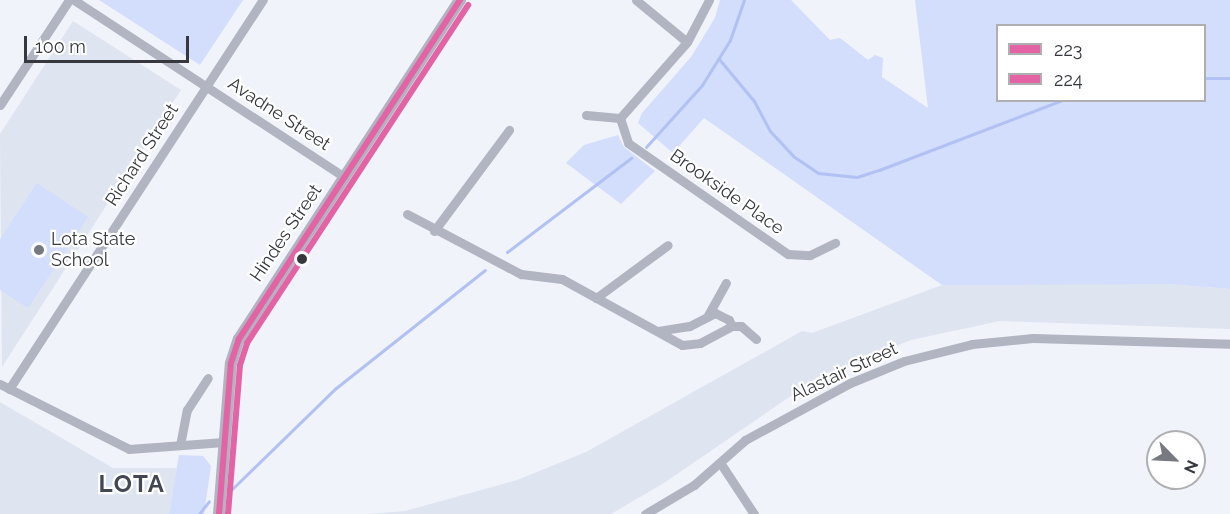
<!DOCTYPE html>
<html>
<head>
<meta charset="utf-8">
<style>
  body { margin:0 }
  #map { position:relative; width:1230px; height:514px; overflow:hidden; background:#f1f3fa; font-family:Raleway,sans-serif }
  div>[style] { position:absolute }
  .built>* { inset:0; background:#dfe4f1 }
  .green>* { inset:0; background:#d3ddfc }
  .stream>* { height:3px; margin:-1.5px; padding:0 1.5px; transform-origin:1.5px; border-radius:1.5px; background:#b1c1f4 }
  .street>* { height:9px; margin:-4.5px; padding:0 4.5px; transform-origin:4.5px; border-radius:4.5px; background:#b1b5c1 }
  .secondary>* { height:12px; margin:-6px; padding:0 6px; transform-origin:6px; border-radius:6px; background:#b0b4c0 }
  .bus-1>* { height:6px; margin:-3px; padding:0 3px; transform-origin:3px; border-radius:3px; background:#e463a4 }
  .bus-2>* { height:6px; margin:-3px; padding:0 3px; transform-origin:3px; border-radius:3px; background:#e463a4 }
  .dots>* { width:16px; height:16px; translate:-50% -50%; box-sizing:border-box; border:3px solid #fff; border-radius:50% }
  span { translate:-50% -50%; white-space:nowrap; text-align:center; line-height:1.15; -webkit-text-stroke:4.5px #fff; paint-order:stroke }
  .street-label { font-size:18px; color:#36383e }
  .poi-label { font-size:18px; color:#36383e }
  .left { translate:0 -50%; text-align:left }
  .district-label { font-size:24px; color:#424753; font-weight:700; letter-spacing:1.5px }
  .legend { position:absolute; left:996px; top:24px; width:210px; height:78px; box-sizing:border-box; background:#fff; border:2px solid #afafb2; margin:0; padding:8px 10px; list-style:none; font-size:18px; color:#36383e }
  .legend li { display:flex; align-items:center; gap:12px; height:30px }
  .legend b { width:30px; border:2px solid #afafb2 }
  .north { position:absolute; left:1146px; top:430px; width:60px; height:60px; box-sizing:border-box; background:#fff; border:2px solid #afafb2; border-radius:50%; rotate:114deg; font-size:16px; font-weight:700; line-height:24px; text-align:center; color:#36383e }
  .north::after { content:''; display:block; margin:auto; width:21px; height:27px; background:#777980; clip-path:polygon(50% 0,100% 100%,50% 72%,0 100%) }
  .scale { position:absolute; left:24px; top:36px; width:165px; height:27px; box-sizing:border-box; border:3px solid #36383e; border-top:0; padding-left:8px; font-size:18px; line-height:21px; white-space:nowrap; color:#36383e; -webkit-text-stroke:4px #fff; paint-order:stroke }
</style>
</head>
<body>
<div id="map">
  <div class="built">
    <div style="clip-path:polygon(73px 21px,181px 90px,2px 367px,0 134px)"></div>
    <div style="clip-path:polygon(1126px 281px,1230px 289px,1230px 329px,1000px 321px,911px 340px,820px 376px,664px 483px,611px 514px,367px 514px,405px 511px,517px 480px,586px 452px,802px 331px,812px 333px,942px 285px)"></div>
    <div style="clip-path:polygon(0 402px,113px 468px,177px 468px,169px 514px,0 514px)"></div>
  </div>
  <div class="green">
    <div style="clip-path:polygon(99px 0,243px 0,200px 65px)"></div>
    <div style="clip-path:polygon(evenodd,720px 0,791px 0,830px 40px,840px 38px,868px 60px,875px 55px,883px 58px,882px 77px,928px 108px,915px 0,1230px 0,1230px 289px,1167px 284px,942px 285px,704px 118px,673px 153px,638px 123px,642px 113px,691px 57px,715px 18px,720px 0,998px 26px,1204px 26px,1204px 100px,998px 100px,998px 26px)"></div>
    <div style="clip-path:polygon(618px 135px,624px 147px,655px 171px,621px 204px,566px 163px,584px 145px)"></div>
    <div style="clip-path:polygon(37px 183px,88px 217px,28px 308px,0 290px,0 239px)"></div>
    <div style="clip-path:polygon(179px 455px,203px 456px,211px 466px,204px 514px,169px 514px)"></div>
  </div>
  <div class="stream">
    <div style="left:719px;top:59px;width:55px;rotate:50.2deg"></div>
    <div style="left:754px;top:101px;width:34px;rotate:62deg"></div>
    <div style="left:770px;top:131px;width:34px;rotate:47deg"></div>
    <div style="left:793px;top:156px;width:30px;rotate:34deg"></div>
    <div style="left:818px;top:173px;width:39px;rotate:6deg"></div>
    <div style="left:857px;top:177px;width:23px;rotate:-18deg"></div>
    <div style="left:879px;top:170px;width:196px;rotate:-20.9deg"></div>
    <div style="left:1204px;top:78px;width:26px"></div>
    <div style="left:646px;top:147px;width:84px;rotate:-47.9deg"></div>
    <div style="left:702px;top:85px;width:53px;rotate:-58.1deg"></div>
    <div style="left:730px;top:40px;width:42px;rotate:-70.7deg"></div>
    <div style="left:507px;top:252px;width:156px;rotate:-37.2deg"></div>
    <div style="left:232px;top:489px;width:145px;rotate:-44.2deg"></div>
    <div style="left:336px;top:388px;width:190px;rotate:-38.4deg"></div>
    <div style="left:199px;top:514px;width:16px;rotate:-52deg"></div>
  </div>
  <div class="street">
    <div style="left:74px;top:0;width:324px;rotate:33.2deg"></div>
    <div style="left:636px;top:0;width:66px;rotate:39.5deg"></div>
    <div style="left:709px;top:0;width:47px;rotate:117.6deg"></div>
    <div style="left:687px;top:42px;width:101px;rotate:131.4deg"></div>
    <div style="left:620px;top:118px;width:26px;rotate:72deg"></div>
    <div style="left:628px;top:143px;width:195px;rotate:34.8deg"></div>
    <div style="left:788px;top:254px;width:22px;rotate:3deg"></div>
    <div style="left:810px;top:255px;width:28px;rotate:-26deg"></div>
    <div style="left:0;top:105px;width:126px;rotate:-56.7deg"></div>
    <div style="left:586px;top:115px;width:34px;rotate:5deg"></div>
    <div style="left:407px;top:214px;width:129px;rotate:27.8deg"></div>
    <div style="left:521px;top:274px;width:41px;rotate:7deg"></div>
    <div style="left:562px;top:279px;width:137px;rotate:28.8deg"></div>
    <div style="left:682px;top:345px;width:18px;rotate:-6deg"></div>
    <div style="left:700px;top:343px;width:36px;rotate:-28deg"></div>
    <div style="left:732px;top:326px;width:7px;rotate:-117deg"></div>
    <div style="left:729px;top:320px;width:16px;rotate:-153deg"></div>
    <div style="left:715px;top:313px;width:29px;rotate:153deg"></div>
    <div style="left:689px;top:326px;width:31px;rotate:171deg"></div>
    <div style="left:434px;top:231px;width:126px;rotate:-53.4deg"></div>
    <div style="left:596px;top:298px;width:89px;rotate:-36.4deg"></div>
    <div style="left:707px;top:317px;width:39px;rotate:-61deg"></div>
    <div style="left:732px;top:326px;width:9px"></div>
    <div style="left:741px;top:326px;width:20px;rotate:41deg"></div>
    <div style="left:0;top:384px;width:144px;rotate:26.7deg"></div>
    <div style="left:129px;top:449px;width:95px;rotate:-4.2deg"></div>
    <div style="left:9px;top:389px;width:465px;rotate:-56.9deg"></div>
    <div style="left:180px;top:445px;width:36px;rotate:-79deg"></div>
    <div style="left:187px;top:410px;width:38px;rotate:-57deg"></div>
    <div style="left:721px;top:464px;width:60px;rotate:56.6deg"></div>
    <div style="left:645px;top:514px;width:57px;rotate:-30.6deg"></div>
    <div style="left:694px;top:485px;width:68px;rotate:-41.4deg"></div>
    <div style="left:745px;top:440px;width:119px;rotate:-28.5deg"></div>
    <div style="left:850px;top:383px;width:58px;rotate:-22.2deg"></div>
    <div style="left:904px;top:361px;width:70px;rotate:-14deg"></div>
    <div style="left:972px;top:344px;width:61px;rotate:-5.6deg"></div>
    <div style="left:1033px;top:338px;width:197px;rotate:1.7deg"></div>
  </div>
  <div class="secondary">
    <div style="left:219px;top:514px;width:151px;rotate:-85.5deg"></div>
    <div style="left:231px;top:363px;width:25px;rotate:-72deg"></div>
    <div style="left:239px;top:339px;width:405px;rotate:-56.9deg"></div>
  </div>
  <div class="bus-1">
    <div style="left:219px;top:514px;width:151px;rotate:-85.5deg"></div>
    <div style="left:231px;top:363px;width:25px;rotate:-72deg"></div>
    <div style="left:239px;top:339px;width:405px;rotate:-56.9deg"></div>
  </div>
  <div class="bus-2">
    <div style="left:228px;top:514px;width:149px;rotate:-85.4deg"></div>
    <div style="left:240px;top:365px;width:23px;rotate:-72deg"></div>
    <div style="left:247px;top:343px;width:404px;rotate:-56.8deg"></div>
  </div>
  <div class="dots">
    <div style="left:39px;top:250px;background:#777980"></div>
    <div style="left:302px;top:259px;background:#36383e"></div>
  </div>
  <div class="street-label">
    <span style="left:279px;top:114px;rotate:33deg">Avadne Street</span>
    <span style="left:142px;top:155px;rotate:-57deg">Richard Street</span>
    <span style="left:727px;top:192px;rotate:35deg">Brookside Place</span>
    <span style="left:286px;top:233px;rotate:-56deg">Hindes Street</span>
    <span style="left:844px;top:372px;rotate:-25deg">Alastair Street</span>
  </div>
  <div class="poi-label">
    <span class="left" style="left:51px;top:250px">Lota State<br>School</span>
  </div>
  <div class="district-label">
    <span style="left:132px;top:484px">LOTA</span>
  </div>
  <ul class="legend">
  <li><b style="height:8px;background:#e463a4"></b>223</li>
  <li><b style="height:8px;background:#e463a4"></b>224</li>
  </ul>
  <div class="north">N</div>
  <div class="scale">100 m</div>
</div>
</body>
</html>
